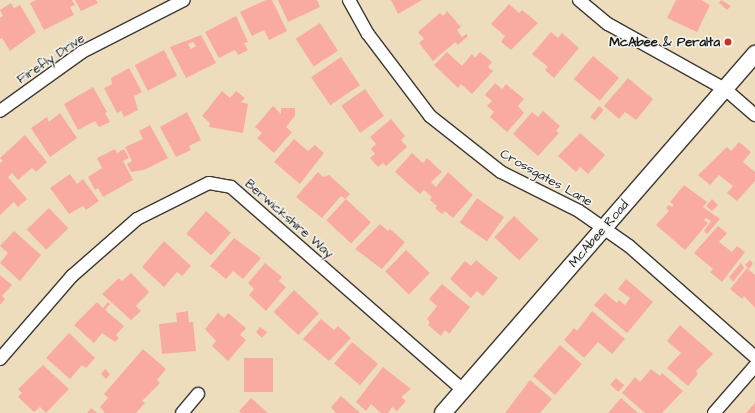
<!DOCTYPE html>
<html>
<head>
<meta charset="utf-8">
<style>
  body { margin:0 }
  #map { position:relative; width:755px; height:413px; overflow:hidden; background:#eeddbc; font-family:"Architects Daughter",sans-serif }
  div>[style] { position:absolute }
  .building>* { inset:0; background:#f9aba2; transform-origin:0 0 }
  .roads { filter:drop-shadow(1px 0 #3c3934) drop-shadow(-1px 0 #3c3934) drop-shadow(0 1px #3c3934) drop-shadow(0 -1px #3c3934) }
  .minor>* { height:12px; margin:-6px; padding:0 6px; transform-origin:6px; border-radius:6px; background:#fff }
  .tertiary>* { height:16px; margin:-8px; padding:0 8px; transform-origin:8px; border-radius:8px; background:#fff }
  .dots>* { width:11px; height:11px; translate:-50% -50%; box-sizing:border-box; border:2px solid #f6f6f2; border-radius:50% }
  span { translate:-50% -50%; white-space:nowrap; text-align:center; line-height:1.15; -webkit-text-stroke:3px #f6f6f2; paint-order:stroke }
  .poi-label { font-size:13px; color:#1c1c1c; font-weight:700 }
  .right { translate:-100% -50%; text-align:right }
  .street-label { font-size:13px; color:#1c1c1c }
</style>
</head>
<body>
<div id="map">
  <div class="building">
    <div style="clip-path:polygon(36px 0,72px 0,75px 5px,70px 7px,74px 15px,44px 30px,30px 3px)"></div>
    <div style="clip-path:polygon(75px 0,96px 0,98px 3px,81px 11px)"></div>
    <div style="clip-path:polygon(266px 0,272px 0,287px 31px,269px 40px,264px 30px,252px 36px,240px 12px)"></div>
    <div style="clip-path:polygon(278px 0,317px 0,320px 7px,288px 22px)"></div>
    <div style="clip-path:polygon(391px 0,422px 0,398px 14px)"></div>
    <div style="clip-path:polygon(676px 0,701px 0,710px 5px,697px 32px,667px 18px)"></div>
    <div style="clip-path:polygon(721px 0,731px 6px,727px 10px,719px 3px)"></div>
    <div style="clip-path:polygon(11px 3px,14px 8px,20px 5px,36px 32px,10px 51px,2px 38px,0 39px,0 18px,3px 16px,0 10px)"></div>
    <div style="clip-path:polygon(509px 4px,519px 13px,522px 10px,538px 23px,511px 50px,501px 42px,505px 36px,491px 24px)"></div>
    <div style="clip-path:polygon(447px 11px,461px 27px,457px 30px,462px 37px,466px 34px,468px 36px,458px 45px,455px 42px,453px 44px,433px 61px,419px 43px,424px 39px,418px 32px,440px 13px,443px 16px)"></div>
    <div style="clip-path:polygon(236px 16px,248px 42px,244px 43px,248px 50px,238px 55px,235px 50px,219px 58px,205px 32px)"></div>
    <div style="left:320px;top:23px;width:33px;height:29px;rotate:57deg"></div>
    <div style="clip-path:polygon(551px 32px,558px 38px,562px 33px,579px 48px,554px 78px,545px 70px,548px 67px,532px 54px)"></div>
    <div style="clip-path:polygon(evenodd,201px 35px,216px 63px,186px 78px,170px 47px,201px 35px,193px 42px,196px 46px,191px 49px,188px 44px,193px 42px)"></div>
    <div style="left:164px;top:50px;width:29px;height:33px;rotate:63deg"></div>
    <div style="clip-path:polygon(447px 52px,462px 66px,472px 54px,475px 58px,480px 52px,492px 62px,488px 67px,493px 71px,472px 94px,461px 84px,458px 88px,434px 65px)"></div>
    <div style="left:593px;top:56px;width:34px;height:30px;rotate:40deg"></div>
    <div style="left:341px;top:57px;width:34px;height:36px;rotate:56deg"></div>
    <div style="clip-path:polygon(129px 68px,142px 92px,134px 96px,138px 110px,124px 117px,121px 111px,117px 113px,104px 88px,112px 84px,111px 78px)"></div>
    <div style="clip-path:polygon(628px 78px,653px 99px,636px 120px,625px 112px,619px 119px,604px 106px)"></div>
    <div style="clip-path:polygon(495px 83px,502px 89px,506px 84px,524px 99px,518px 106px,524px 113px,507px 132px,490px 117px,494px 112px,487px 106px,492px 101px,485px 95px)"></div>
    <div style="clip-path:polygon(93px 87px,107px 112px,105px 113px,110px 122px,99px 127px,95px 121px,78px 130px,64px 104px)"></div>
    <div style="left:365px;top:89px;width:33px;height:29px;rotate:55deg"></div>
    <div style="clip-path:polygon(222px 91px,230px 98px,236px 91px,245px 98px,241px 102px,248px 104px,243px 133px,209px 127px,210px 123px,202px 116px)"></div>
    <div style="clip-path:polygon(273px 106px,281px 114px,281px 108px,295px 108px,295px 116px,286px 127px,292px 132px,274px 153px,257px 138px,262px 133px,255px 127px)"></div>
    <div style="left:599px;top:106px;width:6px;height:14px;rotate:39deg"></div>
    <div style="clip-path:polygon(543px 111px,560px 126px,556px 131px,559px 133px,538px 156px,513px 134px,532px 112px,538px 117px)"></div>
    <div style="clip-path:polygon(187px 112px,201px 140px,189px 146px,191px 150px,176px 157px,160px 127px)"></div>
    <div style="clip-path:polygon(60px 113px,77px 138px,50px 157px,31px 128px,47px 117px,49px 122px)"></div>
    <div style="clip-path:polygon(391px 119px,405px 136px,401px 140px,407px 147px,386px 166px,383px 163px,378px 167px,370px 158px,375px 154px,371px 149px,376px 144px,370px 137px)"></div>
    <div style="clip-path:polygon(150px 125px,168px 158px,144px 170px,131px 172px,127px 164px,132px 161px,125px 147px,143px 139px,139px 131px)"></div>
    <div style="clip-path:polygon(580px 133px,605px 155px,588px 174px,580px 167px,576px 172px,558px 156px)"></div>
    <div style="clip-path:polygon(25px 135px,47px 162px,36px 172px,32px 168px,18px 180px,12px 173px,8px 177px,27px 199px,18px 207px,14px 202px,0 215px,0 163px,3px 161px,0 158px)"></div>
    <div style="clip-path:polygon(294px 139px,308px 151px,315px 145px,324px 153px,300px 184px,274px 162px)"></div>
    <div style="clip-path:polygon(739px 142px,751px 152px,743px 162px,755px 172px,755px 181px,737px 201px,727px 193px,733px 186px,719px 175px,710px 185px,698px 175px,727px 147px,731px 151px)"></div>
    <div style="clip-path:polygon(115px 149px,117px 153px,124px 149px,129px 158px,123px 161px,133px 180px,103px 197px,98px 188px,95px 190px,88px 177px,102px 168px,97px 158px)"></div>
    <div style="clip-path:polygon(412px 153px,423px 163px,427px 158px,442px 172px,431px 182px,436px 187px,448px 172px,473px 195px,453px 218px,445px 211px,442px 214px,435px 208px,437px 206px,430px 200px,432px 197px,424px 190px,428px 185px,420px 194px,395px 172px)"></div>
    <div style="clip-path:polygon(318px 172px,323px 177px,329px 175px,350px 194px,345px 199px,341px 196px,322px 218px,296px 197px)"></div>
    <div style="clip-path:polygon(70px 174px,77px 184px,83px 179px,99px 201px,86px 210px,83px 206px,69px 214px,50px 188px)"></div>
    <div style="clip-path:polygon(684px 185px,707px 202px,703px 207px,720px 219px,707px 234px,704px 231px,711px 221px,706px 218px,704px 220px,708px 223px,685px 250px,656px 225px,669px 211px,666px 208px,669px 205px,672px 207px,674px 205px,670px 202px)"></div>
    <div style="left:477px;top:198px;width:33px;height:30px;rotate:35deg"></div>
    <div style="left:346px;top:199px;width:34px;height:29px;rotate:43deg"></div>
    <div style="clip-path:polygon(712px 199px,718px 205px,712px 211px,706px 206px)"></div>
    <div style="left:49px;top:208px;width:28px;height:31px;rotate:46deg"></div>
    <div style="left:206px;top:211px;width:33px;height:30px;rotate:41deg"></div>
    <div style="left:514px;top:216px;width:34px;height:29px;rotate:43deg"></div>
    <div style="clip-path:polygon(380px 224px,388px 231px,390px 229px,405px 242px,382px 269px,355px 249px)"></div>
    <div style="clip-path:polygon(718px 226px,727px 233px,719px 242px,732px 252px,737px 246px,745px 252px,722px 282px,710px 272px,713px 269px,694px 253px)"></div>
    <div style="clip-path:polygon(14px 231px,41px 255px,20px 281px,0 263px,8px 253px,0 246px)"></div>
    <div style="clip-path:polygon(234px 238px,261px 258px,243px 279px,233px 271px,226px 279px,210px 266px)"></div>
    <div style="clip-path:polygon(164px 241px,191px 266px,182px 276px,177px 272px,164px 287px,142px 267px)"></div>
    <div style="left:406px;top:250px;width:33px;height:30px;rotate:44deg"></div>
    <div style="clip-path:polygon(476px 260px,498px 278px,483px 296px,477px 291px,471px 298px,450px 279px,465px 261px,471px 266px)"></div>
    <div style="clip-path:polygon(750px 260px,753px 264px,749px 269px,745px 265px)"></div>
    <div style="clip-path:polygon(265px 263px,282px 277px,279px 281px,286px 287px,266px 311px,249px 295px,254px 289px,248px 283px)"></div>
    <div style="clip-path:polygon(741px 263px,744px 268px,733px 282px,729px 277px)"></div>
    <div style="clip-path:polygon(747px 268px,755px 275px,755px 308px,744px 296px,742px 299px,730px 289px)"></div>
    <div style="clip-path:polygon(131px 273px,149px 292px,136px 306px,141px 311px,131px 320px,102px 294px,119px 278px,122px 281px)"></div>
    <div style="clip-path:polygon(0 275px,12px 285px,2px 296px,5px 299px,0 305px)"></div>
    <div style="clip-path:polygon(626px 279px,653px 302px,627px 333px,594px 305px,605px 293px,617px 303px,619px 300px,625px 305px,630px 298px,618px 289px)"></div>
    <div style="clip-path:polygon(442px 284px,470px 307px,449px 334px,445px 330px,441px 336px,428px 325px,430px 322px,427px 319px,437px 306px,429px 299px)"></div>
    <div style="left:294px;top:290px;width:34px;height:30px;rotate:43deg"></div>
    <div style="clip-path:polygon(97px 302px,103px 308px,108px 302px,110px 304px,105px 310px,124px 326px,116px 335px,119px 338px,115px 342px,102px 333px,94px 343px,74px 325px)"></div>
    <div style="clip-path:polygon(188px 311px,189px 322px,193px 322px,196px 351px,162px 354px,159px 324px,177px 322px,176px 313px)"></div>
    <div style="clip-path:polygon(592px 311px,625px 339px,612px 354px,598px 342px,584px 358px,564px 340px,574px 328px,577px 331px)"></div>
    <div style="clip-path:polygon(218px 313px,224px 318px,228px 313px,246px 328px,240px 335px,246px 340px,228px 361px,212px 346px,216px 341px,205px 329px)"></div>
    <div style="clip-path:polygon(321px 319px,334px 330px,338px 326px,351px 338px,329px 361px,303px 339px)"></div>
    <div style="clip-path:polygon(680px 325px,713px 354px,696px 371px,698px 374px,688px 386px,667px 368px,681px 353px,667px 341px)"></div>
    <div style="clip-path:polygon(260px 327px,267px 332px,262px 338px,256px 332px)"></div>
    <div style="clip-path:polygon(69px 333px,95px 358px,86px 368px,82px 365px,70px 379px,46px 358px)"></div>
    <div style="left:352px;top:342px;width:34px;height:28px;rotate:40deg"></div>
    <div style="left:560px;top:345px;width:29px;height:41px;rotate:41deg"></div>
    <div style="clip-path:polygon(143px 349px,166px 369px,157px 380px,160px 383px,142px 401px,145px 403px,136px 413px,105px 413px,100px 407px,108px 398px,104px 394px)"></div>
    <div style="left:244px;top:358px;width:29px;height:34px"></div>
    <div style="clip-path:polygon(43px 365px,69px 389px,46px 413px,40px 407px,34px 412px,18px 397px,22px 393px,18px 389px)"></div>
    <div style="clip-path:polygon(383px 367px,411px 389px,401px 397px,406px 401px,397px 411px,392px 407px,388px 413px,381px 413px,371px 404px,366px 411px,356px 402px)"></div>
    <div style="clip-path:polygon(105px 369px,110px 374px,106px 379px,101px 374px)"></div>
    <div style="clip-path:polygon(651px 369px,660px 376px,662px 373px,683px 391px,662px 413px,645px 413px,622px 393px,635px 377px,640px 382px)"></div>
    <div style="left:616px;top:378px;width:11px;height:9px;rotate:41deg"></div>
    <div style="clip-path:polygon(530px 380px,552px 399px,540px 413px,505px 413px)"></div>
    <div style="clip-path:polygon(341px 396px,360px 413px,336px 413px,331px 407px)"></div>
    <div style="clip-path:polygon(251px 398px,268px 413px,242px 413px,239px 411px)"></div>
    <div style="clip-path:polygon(621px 398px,638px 413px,608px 413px)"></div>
    <div style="clip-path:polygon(755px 403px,755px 413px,746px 413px)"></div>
    <div style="clip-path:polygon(91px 408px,97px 413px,87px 413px)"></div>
  </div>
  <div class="roads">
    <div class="minor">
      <div style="left:349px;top:0;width:39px;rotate:61deg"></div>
      <div style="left:368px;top:34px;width:103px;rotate:52.9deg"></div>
      <div style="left:430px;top:116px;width:90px;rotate:38.3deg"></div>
      <div style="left:501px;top:172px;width:87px;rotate:26.6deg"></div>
      <div style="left:579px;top:211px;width:61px;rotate:35deg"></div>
      <div style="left:629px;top:246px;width:168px;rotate:41.4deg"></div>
      <div style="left:579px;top:0;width:38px;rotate:40deg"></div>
      <div style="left:608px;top:24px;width:134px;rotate:29.1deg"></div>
      <div style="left:725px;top:89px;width:40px;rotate:41deg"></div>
      <div style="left:0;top:111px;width:101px;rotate:-35.7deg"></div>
      <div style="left:82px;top:52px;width:114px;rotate:-27deg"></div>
      <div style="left:0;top:359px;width:110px;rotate:-49.1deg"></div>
      <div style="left:72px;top:276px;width:86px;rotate:-41.2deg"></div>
      <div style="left:137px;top:219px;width:80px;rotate:-26.6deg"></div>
      <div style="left:209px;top:183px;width:22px;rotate:10deg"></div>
      <div style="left:231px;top:187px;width:308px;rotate:41.2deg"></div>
      <div style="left:182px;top:413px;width:25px;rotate:-50deg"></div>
      <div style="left:714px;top:413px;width:62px;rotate:-48.9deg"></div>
    </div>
    <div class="tertiary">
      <div style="left:443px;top:413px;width:476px;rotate:-49deg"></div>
    </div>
  </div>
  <div class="dots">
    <div style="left:728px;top:42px;background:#c8321e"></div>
  </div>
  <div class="poi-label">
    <span class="right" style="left:720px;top:42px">McAbee &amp; Peralta</span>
  </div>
  <div class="street-label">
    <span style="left:51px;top:59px;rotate:-34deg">Firefly Drive</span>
    <span style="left:546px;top:178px;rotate:29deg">Crossgates Lane</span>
    <span style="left:289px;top:219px;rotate:41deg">Berwickshire Way</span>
    <span style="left:599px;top:234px;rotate:-49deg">McAbee Road</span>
  </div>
</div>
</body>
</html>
